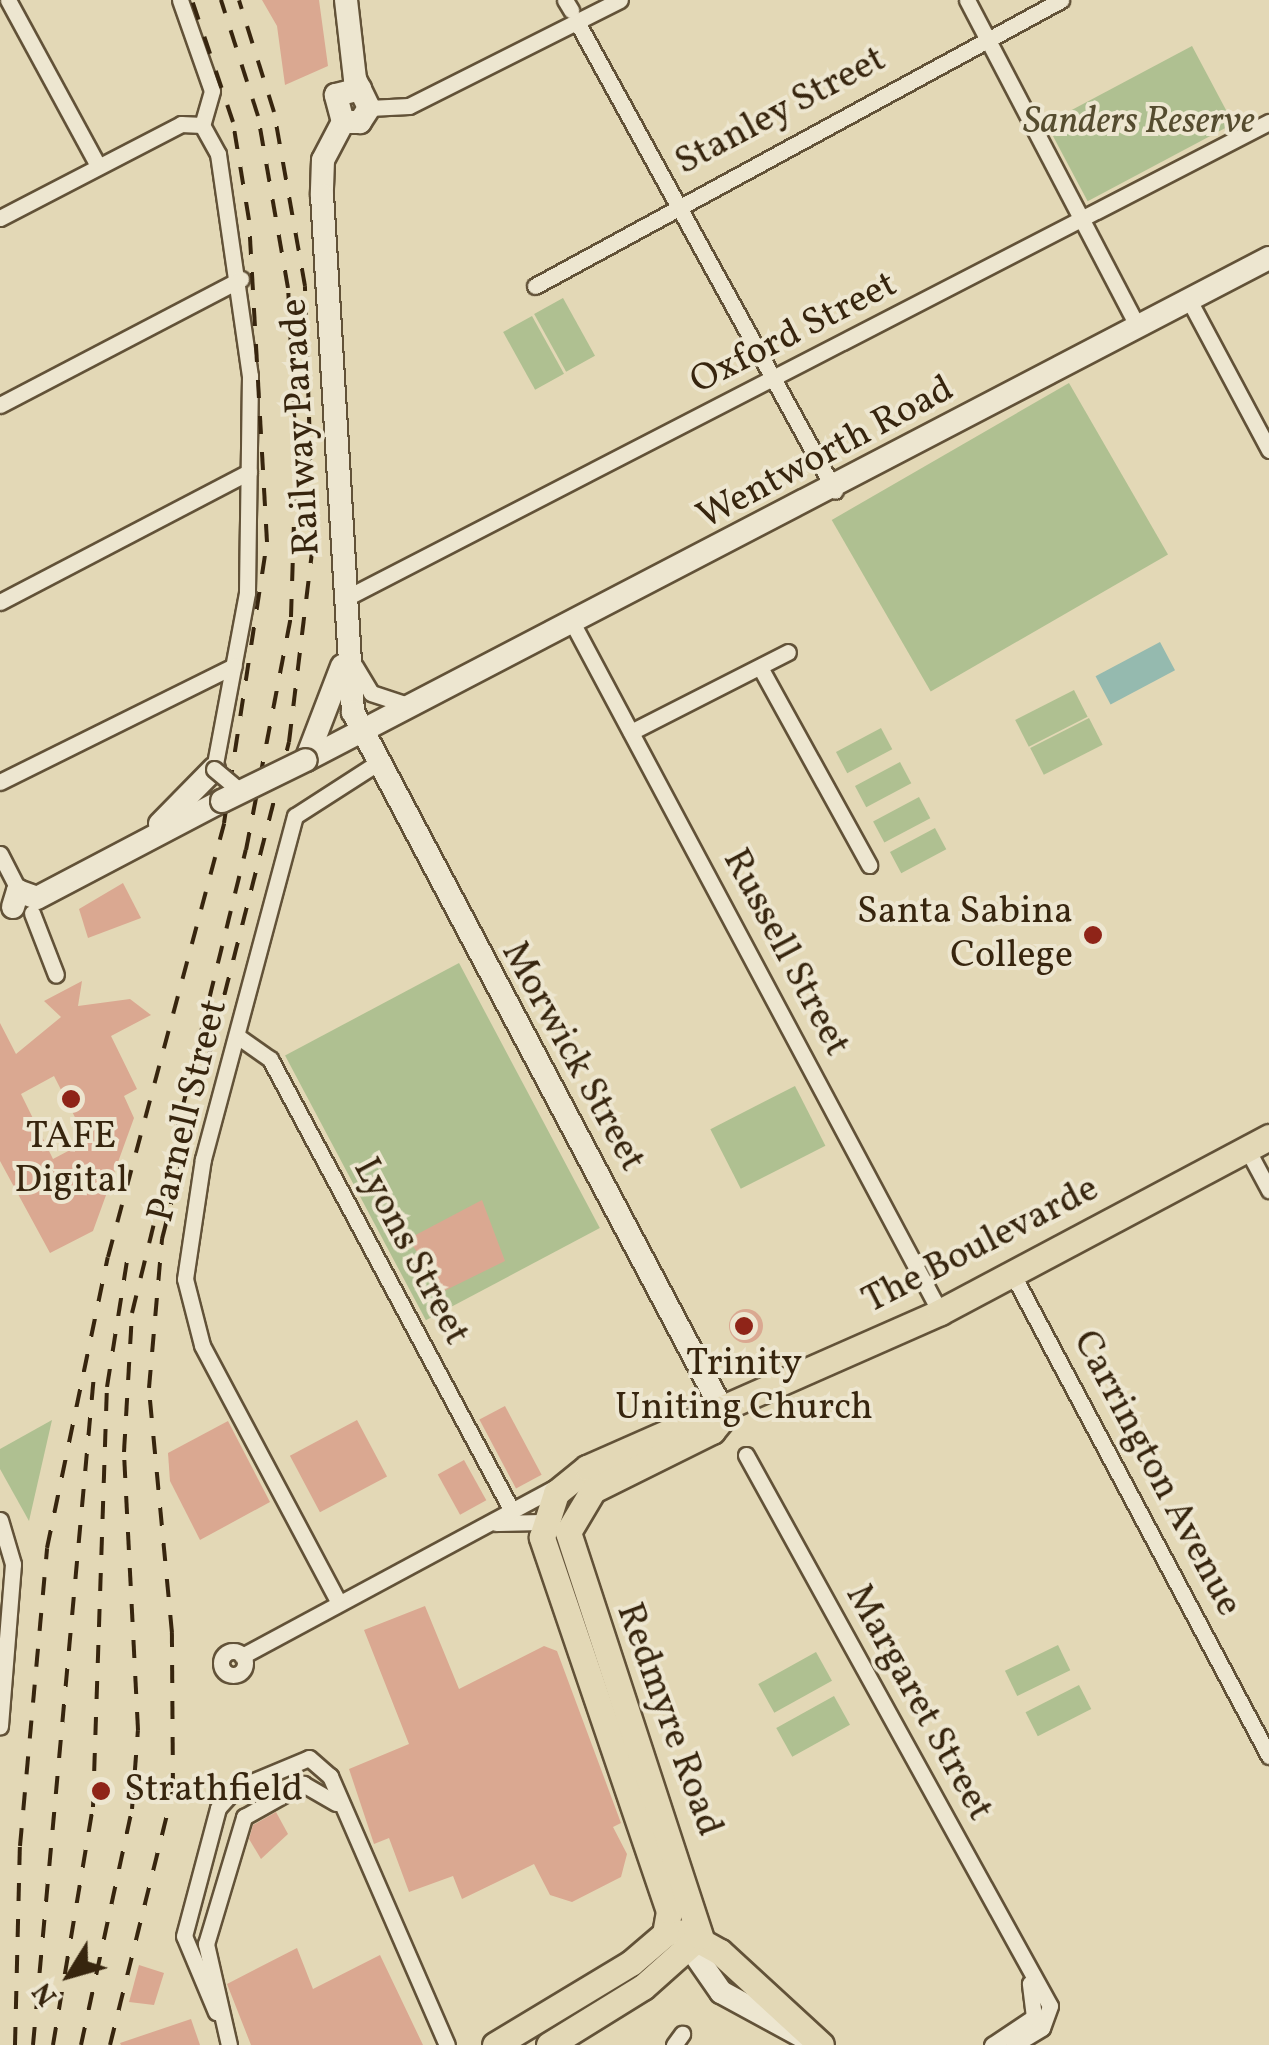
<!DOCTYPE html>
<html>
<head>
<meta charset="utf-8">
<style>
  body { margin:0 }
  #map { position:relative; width:1269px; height:2045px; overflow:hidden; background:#e3d8b6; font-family:Vollkorn,serif }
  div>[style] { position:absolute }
  .green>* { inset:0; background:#afc091; transform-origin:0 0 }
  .water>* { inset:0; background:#95baaf; transform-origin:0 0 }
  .building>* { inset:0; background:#daa891; transform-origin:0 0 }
  .round { border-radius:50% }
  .roads { filter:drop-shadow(2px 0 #625238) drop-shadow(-2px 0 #625238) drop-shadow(0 2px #625238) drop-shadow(0 -2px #625238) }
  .street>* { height:15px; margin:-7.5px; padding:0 7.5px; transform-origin:7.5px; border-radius:7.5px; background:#ede6d0 }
  .street>.ring { margin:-7.5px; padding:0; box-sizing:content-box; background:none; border:15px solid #ede6d0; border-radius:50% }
  .secondary>* { height:22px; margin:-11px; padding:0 11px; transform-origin:11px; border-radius:11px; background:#ede6d0 }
  .primary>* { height:25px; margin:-12.5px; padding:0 12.5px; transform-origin:12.5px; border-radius:12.5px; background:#e3d8b6 }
  .rail>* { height:4px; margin-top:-2px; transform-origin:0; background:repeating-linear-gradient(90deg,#37250e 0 18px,transparent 0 36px) }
  .bridges { filter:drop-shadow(2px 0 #625238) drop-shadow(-2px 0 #625238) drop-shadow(0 2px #625238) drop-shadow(0 -2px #625238) }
  .street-bridge>* { height:15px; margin:-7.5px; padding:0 7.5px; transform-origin:7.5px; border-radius:7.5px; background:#ede6d0 }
  .secondary-bridge>* { height:22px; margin:-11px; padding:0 11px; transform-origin:11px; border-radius:11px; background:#ede6d0 }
  .dots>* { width:28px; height:28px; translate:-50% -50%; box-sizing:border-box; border:5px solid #ede6d0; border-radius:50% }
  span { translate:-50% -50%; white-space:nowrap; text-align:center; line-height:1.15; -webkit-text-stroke:8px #ede6d0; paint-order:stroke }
  .street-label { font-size:38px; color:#37250e }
  .park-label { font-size:38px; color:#554c2f; font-style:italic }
  .poi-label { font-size:38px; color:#37250e }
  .right { translate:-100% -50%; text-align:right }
  .left { translate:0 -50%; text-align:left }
  .north { position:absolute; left:20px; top:1925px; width:100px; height:100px; -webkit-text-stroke:8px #ede6d0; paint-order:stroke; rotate:233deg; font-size:28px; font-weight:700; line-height:40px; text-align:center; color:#37250e }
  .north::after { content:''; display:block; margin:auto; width:35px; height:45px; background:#37250e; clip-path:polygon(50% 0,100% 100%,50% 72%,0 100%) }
</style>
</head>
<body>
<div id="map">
  <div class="green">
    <div style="left:1192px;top:46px;width:88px;height:165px;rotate:62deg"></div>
    <div style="left:563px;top:298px;width:66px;height:33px;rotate:61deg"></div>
    <div style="left:532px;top:316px;width:66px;height:33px;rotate:61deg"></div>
    <div style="left:1069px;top:383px;width:198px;height:274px;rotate:60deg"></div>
    <div style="left:1074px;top:690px;width:30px;height:66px;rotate:63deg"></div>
    <div style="left:1089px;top:718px;width:30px;height:66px;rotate:63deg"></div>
    <div style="left:881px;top:728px;width:24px;height:51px;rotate:62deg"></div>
    <div style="left:900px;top:762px;width:24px;height:51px;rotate:62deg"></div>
    <div style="left:919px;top:797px;width:24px;height:52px;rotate:62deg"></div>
    <div style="left:935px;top:828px;width:24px;height:51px;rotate:62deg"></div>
    <div style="left:459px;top:963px;width:300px;height:197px;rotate:62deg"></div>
    <div style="left:795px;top:1086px;width:67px;height:95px;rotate:63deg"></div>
    <div style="clip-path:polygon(52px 1420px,29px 1521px,0 1469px,0 1449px)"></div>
    <div style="left:1058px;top:1645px;width:28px;height:59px;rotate:64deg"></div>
    <div style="left:816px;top:1652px;width:33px;height:66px;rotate:61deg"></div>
    <div style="left:1079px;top:1685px;width:27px;height:60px;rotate:63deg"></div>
    <div style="left:834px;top:1696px;width:33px;height:66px;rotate:61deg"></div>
  </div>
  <div class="water">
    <div style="left:1160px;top:642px;width:32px;height:73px;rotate:62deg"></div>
  </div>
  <div class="building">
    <div style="clip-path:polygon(262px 0,319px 0,328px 66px,285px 85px,277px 26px)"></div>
    <div style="clip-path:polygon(123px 883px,141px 918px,88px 938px,79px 909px)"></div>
    <div style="clip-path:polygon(evenodd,82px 981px,78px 1006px,130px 999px,151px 1015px,111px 1036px,137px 1089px,124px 1096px,134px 1118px,93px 1231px,50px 1253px,0 1161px,0 1023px,16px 1054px,61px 1017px,44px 1001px,82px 981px,54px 1076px,87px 1141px,53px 1159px,21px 1094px,54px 1076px)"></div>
    <div style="clip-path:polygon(482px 1200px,505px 1261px,444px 1291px,408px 1239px)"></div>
    <div class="round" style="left:729px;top:1309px;width:34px;height:34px"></div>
    <div style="left:505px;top:1406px;width:78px;height:29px;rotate:62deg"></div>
    <div style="left:357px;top:1420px;width:64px;height:76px;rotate:62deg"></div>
    <div style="clip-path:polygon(228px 1421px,270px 1502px,200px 1540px,170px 1481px,168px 1453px)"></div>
    <div style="left:464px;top:1460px;width:46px;height:30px;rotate:61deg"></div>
    <div style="clip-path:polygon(425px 1606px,459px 1689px,544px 1646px,557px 1651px,621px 1823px,613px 1827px,627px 1854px,621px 1877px,572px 1902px,550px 1895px,534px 1864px,462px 1899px,453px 1876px,409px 1892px,389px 1838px,374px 1844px,349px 1769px,409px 1744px,364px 1630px)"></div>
    <div style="clip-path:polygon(276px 1812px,288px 1834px,261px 1859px,249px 1839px,253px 1825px)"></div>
    <div style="clip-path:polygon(297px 1948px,313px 1989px,380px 1955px,423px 2045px,251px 2045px,227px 1984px)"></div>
    <div style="clip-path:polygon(139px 1965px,164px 1973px,154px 2005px,129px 2002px)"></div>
    <div style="clip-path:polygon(191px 2019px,200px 2045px,121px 2045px,120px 2043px)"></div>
  </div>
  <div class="roads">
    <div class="street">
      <div style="left:8px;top:0;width:189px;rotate:61.5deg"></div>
      <div style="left:180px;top:0;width:96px;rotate:70.6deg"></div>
      <div style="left:212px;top:91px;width:35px;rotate:106deg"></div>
      <div style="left:565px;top:0;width:12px;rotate:59deg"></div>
      <div style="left:967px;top:0;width:369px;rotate:62.4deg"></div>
      <div style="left:577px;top:22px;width:535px;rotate:61.18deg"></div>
      <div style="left:369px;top:108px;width:40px;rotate:-2.9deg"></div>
      <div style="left:409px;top:106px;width:236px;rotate:-26.7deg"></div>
      <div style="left:202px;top:125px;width:33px;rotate:61deg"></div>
      <div style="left:218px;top:154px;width:224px;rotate:81.8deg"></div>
      <div style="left:250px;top:376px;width:217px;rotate:90.8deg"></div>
      <div style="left:247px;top:593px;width:179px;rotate:100.6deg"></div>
      <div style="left:0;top:218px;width:204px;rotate:-27.4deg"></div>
      <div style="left:181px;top:124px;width:21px;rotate:3deg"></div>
      <div style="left:535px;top:286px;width:599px;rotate:-28.53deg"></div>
      <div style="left:1189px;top:300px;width:170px;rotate:61.9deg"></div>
      <div style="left:0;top:405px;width:272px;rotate:-27.6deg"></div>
      <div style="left:346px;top:598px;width:1039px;rotate:-27.28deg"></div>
      <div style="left:0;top:602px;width:281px;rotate:-27.6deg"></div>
      <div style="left:573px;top:624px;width:780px;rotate:61.92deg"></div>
      <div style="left:355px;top:666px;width:31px;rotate:59deg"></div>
      <div style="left:371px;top:693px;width:39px;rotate:18deg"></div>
      <div style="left:761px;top:669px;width:224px;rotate:61.1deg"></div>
      <div style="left:631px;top:732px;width:176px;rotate:-27deg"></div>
      <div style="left:0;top:782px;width:261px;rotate:-26.4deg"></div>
      <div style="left:0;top:854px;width:42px;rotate:62.8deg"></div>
      <div style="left:32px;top:913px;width:66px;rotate:68.8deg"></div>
      <div style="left:240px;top:1038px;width:37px;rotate:35deg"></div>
      <div style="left:270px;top:1059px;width:510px;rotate:61.83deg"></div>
      <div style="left:1247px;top:1149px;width:47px;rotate:61.8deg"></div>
      <div style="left:1013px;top:1275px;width:545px;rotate:61.98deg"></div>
      <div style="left:746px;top:1455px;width:629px;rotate:61.11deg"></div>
      <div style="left:1050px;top:2006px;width:23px;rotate:110deg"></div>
      <div style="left:1042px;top:2028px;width:33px;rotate:149deg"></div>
      <div style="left:0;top:1520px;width:46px;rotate:73.5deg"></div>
      <div style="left:13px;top:1564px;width:163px;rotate:94.6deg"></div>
      <div style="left:496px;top:1523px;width:47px;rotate:-1.2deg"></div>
      <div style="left:339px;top:1603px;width:292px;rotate:-118deg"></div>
      <div style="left:202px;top:1345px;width:68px;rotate:-104.4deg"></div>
      <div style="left:185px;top:1279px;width:121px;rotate:-81.5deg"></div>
      <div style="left:203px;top:1159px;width:355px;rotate:-75deg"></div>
      <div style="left:295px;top:816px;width:94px;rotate:-32.8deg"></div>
      <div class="ring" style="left:221px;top:1651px;width:9px;height:9px"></div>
      <div style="left:242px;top:1656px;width:360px;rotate:-28.3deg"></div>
      <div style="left:216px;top:2012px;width:82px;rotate:-112.8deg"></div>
      <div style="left:184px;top:1936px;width:132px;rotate:-75.1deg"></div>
      <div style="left:218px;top:1808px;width:25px;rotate:-48deg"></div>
      <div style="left:235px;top:1789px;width:80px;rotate:-22.7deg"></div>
      <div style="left:309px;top:1758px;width:28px;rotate:41deg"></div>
      <div style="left:330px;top:1776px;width:293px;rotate:66.5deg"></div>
      <div style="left:229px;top:2045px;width:104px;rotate:-102.8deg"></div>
      <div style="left:206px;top:1944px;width:133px;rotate:-73.3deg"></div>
      <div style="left:244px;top:1817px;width:68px;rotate:-29.2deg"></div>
      <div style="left:303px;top:1784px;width:38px;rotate:30deg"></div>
      <div style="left:674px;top:2045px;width:14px;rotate:-54deg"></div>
      <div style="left:992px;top:2045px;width:50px;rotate:-33.7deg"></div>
      <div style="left:1034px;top:2017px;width:34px;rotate:-97deg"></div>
    </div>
    <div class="secondary">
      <div style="left:346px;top:0;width:80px;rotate:83.5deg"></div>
      <div style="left:355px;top:79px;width:32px;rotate:64deg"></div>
      <div style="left:369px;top:108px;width:17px;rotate:123deg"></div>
      <div style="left:360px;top:122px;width:17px;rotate:180deg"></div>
      <div style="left:343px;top:122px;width:28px;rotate:-105deg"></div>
      <div style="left:336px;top:95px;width:25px;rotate:-14deg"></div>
      <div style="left:343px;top:122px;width:43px;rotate:117.8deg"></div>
      <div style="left:323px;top:160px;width:35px;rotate:92deg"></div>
      <div style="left:322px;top:195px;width:518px;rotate:86.57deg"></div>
      <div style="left:353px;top:712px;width:795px;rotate:62.11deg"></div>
      <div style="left:306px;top:760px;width:1086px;rotate:-27.53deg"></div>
      <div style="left:306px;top:760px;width:101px;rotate:-69deg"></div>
      <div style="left:160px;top:824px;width:77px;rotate:-45.5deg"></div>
      <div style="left:37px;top:898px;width:209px;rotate:-27.7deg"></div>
      <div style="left:13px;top:907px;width:17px;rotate:-73deg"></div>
      <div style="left:18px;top:891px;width:20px;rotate:20deg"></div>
      <div style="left:680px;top:1933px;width:72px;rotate:55.2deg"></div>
      <div style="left:721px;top:1992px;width:100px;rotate:28.6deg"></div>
    </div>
    <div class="primary">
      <div style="left:684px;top:1932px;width:41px;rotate:29.1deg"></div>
      <div style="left:720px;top:1952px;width:137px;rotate:42.6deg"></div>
      <div style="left:495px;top:2045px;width:159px;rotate:-31.1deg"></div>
      <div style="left:631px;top:1963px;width:45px;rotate:-40.5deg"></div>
      <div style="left:665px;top:1934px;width:23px;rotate:-80deg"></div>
      <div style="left:669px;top:1911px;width:395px;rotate:-108.8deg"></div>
      <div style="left:542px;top:1537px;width:46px;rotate:-72.3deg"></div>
      <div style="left:556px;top:1493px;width:40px;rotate:-39deg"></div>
      <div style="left:587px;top:1468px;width:386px;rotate:-23.8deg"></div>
      <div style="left:940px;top:1312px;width:373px;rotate:-28deg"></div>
      <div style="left:549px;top:2045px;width:110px;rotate:-31.7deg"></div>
      <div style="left:643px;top:1987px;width:76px;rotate:-41.8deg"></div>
      <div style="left:700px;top:1936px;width:425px;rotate:-108.1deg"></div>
      <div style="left:568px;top:1532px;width:49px;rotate:-59.2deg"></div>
      <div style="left:593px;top:1490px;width:133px;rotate:-26.4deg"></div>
      <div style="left:712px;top:1431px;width:21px;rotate:-51deg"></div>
    </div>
  </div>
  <div class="rail">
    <div style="left:15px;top:2045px;width:199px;rotate:-88.6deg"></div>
    <div style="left:20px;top:1846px;width:299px;rotate:-84.8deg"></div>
    <div style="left:47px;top:1548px;width:297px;rotate:-78.2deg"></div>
    <div style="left:108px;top:1257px;width:449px;rotate:-75deg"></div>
    <div style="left:224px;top:823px;width:284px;rotate:-81.3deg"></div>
    <div style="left:267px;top:542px;width:323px;rotate:-93.2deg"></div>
    <div style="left:249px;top:220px;width:99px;rotate:-99.3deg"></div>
    <div style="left:233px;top:122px;width:129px;rotate:-108.6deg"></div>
    <div style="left:33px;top:2045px;width:673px;rotate:-84.8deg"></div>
    <div style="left:53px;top:2045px;width:241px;rotate:-80.5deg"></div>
    <div style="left:93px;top:1807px;width:420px;rotate:-88.1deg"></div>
    <div style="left:107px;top:1387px;width:128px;rotate:-81deg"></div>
    <div style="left:81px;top:2045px;width:241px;rotate:-77.8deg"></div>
    <div style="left:132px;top:1809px;width:79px;rotate:-85.7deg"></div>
    <div style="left:138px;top:1730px;width:278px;rotate:-92.9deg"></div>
    <div style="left:124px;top:1452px;width:139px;rotate:-86.7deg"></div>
    <div style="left:132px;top:1313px;width:477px;rotate:-76.2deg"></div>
    <div style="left:246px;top:850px;width:237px;rotate:-79.1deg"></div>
    <div style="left:291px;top:617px;width:162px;rotate:-88.2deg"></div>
    <div style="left:296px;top:455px;width:167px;rotate:-92.7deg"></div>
    <div style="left:288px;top:288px;width:175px;rotate:-99.9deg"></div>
    <div style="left:258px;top:116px;width:122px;rotate:-107.7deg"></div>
    <div style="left:110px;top:2045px;width:262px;rotate:-76.1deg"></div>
    <div style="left:173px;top:1791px;width:158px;rotate:-90.4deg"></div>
    <div style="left:172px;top:1633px;width:246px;rotate:-95.4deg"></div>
    <div style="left:149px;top:1388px;width:150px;rotate:-85deg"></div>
    <div style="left:162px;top:1239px;width:513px;rotate:-75.67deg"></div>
    <div style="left:289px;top:742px;width:200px;rotate:-83.1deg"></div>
    <div style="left:313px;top:543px;width:257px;rotate:-91.8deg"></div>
    <div style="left:305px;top:286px;width:177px;rotate:-100.1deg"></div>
    <div style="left:274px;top:112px;width:117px;rotate:-107.4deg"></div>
  </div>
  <div class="bridges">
    <div class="street-bridge">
      <div style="left:214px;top:769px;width:35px;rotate:40deg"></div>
    </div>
    <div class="secondary-bridge">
      <div style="left:222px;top:801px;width:93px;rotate:-26deg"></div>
    </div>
  </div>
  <div class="dots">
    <div style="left:1093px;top:935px;background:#8f2418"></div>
    <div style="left:71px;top:1099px;background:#8f2418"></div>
    <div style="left:744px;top:1326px;background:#8f2418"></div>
    <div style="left:101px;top:1791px;background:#8f2418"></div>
  </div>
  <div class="street-label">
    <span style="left:781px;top:112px;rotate:-28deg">Stanley Street</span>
    <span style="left:794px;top:334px;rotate:-27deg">Oxford Street</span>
    <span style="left:302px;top:427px;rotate:-93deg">Railway Parade</span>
    <span style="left:826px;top:454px;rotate:-28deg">Wentworth Road</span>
    <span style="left:785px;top:953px;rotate:62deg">Russell Street</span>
    <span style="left:572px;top:1057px;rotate:61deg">Morwick Street</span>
    <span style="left:189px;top:1111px;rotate:-76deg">Parnell Street</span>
    <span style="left:981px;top:1246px;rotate:-27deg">The Boulevarde</span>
    <span style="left:410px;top:1252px;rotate:62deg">Lyons Street</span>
    <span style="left:1156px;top:1474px;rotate:62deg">Carrington Avenue</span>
    <span style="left:918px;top:1703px;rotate:61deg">Margaret Street</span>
    <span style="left:668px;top:1720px;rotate:70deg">Redmyre Road</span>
  </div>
  <div class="park-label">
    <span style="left:1139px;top:123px">Sanders Reserve</span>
  </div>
  <div class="poi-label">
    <span class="right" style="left:1073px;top:935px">Santa Sabina<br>College</span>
    <span style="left:71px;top:1160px">TAFE<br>Digital</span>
    <span style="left:744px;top:1387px">Trinity<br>Uniting Church</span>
    <span class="left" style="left:124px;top:1791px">Strathfield</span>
  </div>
  <div class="north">N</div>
</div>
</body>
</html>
